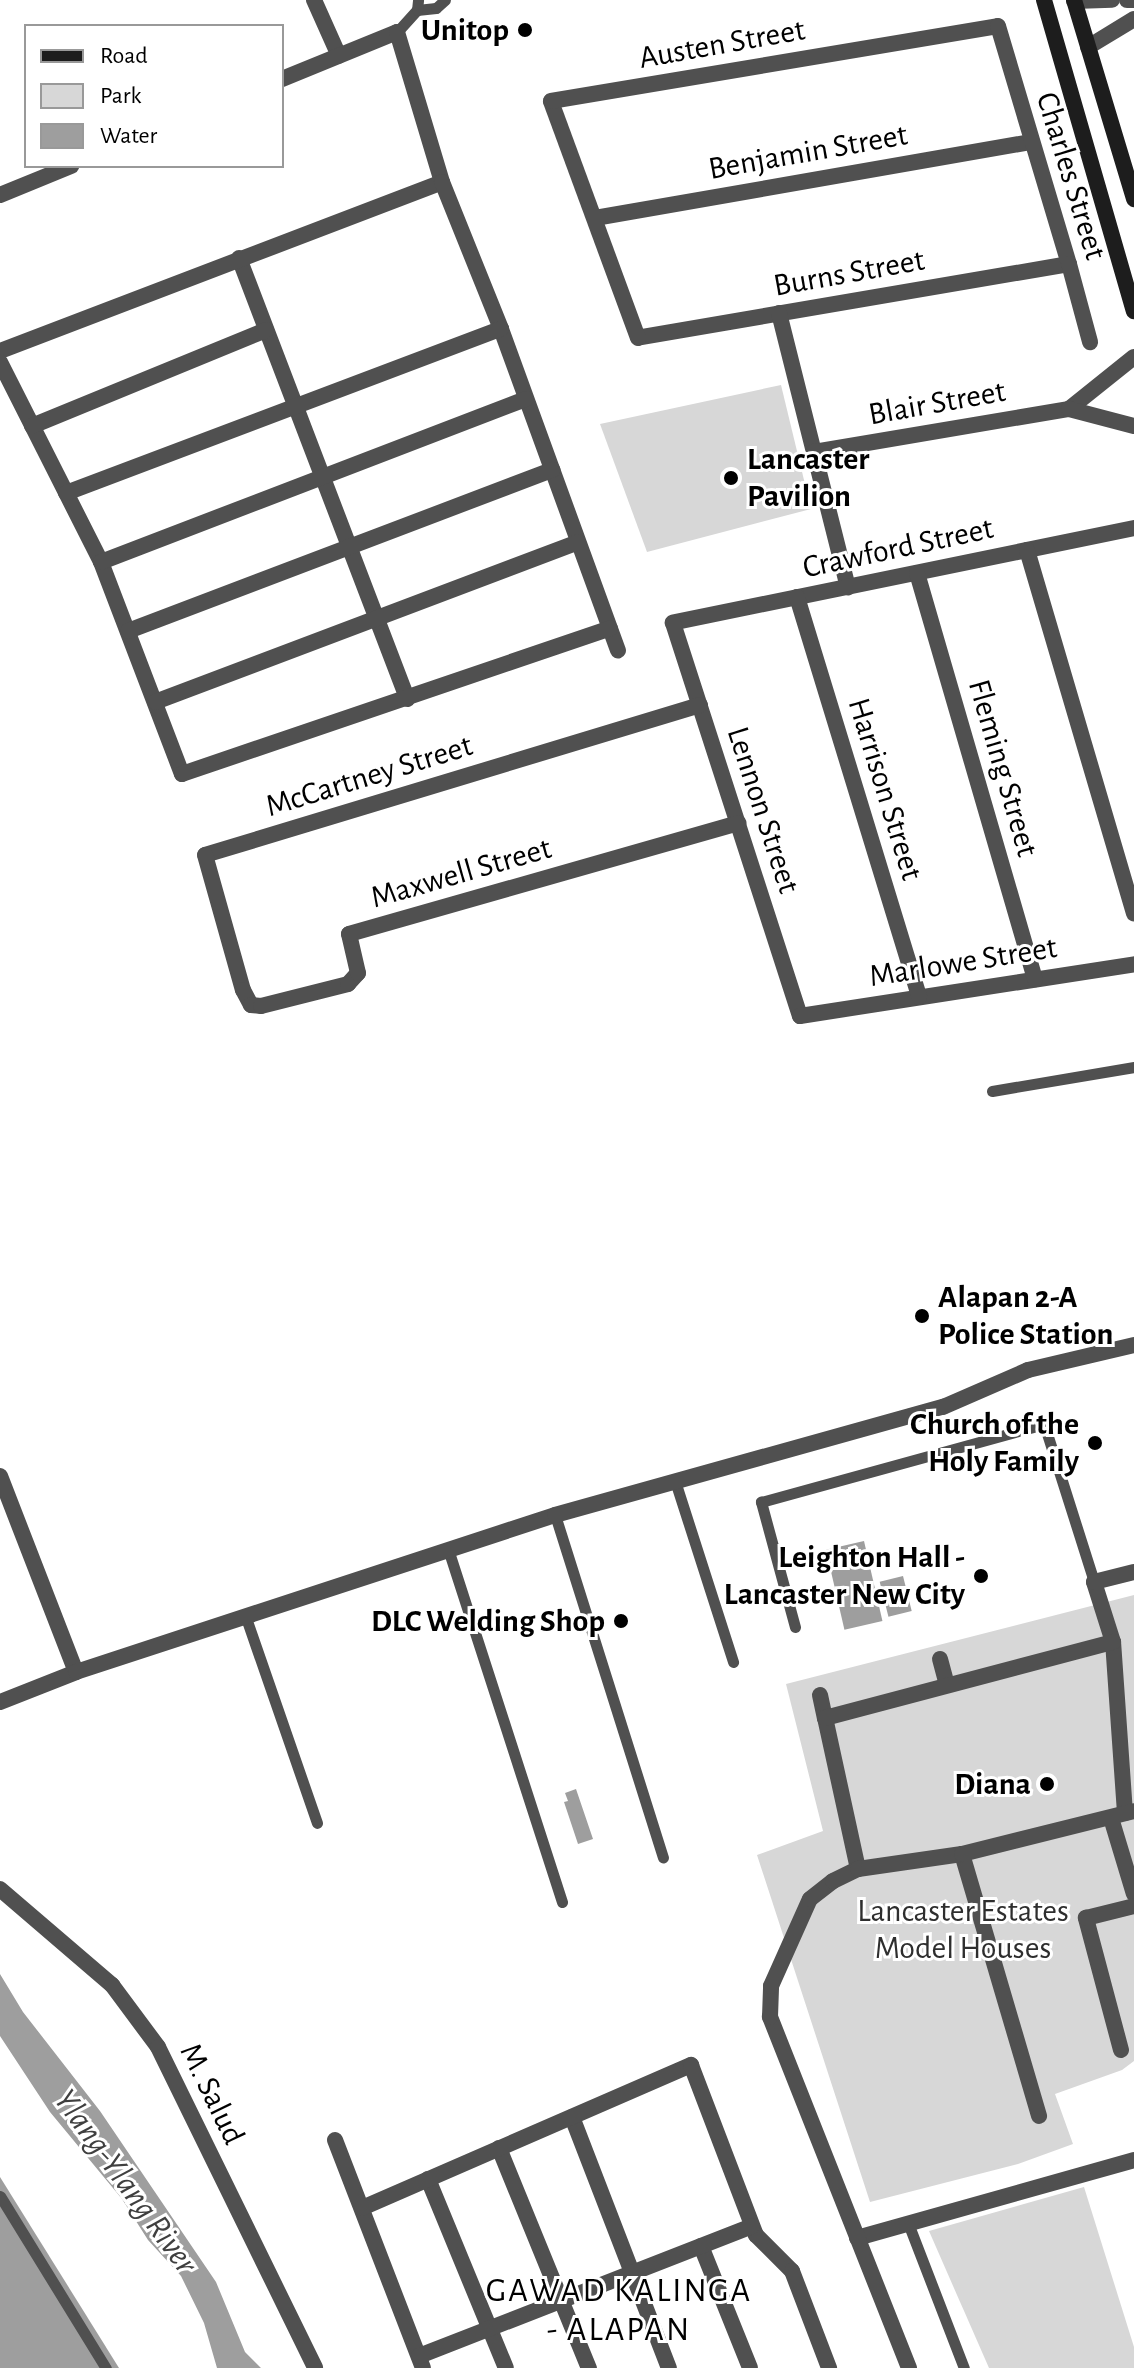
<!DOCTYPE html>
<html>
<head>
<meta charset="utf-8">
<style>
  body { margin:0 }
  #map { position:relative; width:1134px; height:2368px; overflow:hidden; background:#fff; font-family:"Alegreya Sans",sans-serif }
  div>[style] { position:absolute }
  .green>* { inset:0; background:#d7d7d7 }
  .water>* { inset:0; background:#9e9e9e; transform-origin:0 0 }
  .service>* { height:11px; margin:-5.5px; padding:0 5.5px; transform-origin:5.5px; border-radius:5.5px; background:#505050 }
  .minor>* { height:16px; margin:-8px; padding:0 8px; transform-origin:8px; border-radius:8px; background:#505050 }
  .tertiary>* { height:16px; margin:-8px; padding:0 8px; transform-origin:8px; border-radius:8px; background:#505050 }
  .secondary>* { height:16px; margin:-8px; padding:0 8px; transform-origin:8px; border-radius:8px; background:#1d1d1d }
  .dots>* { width:22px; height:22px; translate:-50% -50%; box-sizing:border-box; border:4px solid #fff; border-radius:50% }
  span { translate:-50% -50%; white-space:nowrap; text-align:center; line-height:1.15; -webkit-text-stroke:6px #fff; paint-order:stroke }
  .poi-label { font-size:32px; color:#000; font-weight:700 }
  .right { translate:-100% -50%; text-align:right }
  .left { translate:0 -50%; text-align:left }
  .street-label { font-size:32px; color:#000 }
  .park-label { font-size:32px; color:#2e2e2e }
  .water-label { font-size:34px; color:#3f3f3f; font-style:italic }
  .neighbourhood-label { font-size:34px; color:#000; letter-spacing:2px }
  .legend { position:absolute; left:24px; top:24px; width:260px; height:144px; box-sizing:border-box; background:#fff; border:2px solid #999; margin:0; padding:10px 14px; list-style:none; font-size:24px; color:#000 }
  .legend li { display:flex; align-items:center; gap:16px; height:40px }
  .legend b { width:40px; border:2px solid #999 }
</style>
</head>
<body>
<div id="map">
  <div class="green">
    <div style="clip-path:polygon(781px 385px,811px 509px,647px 552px,600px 424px)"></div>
    <div style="clip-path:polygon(1134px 1595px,1134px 2061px,1122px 2070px,1055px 2094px,1073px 2144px,1018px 2164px,870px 2202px,757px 1855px,823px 1831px,786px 1684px)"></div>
    <div style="clip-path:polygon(1084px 2187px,1134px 2347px,1134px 2368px,989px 2368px,929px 2231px)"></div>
  </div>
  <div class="water">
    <div style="left:864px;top:1541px;width:82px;height:39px;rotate:77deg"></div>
    <div style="left:903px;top:1576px;width:36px;height:24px;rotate:76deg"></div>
    <div style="clip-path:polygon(576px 1789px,593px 1839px,578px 1844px,564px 1802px,568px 1801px,565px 1793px)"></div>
    <div style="clip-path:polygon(0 1974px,23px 2012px,100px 2111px,216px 2282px,245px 2352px,261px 2368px,217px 2368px,204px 2323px,181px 2276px,148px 2240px,122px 2199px,50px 2112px,0 2036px)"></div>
    <div style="clip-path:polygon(0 2177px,119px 2368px,0 2368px)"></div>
  </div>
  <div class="service">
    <div style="left:417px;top:10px;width:19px;rotate:-6deg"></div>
    <div style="left:436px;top:8px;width:12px;rotate:-42deg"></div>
    <div style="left:397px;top:32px;width:30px;rotate:-48deg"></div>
    <div style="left:417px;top:10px;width:10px;rotate:-84deg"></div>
    <div style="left:992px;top:1091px;width:144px;rotate:-9.6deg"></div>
    <div style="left:675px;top:1481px;width:190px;rotate:72.2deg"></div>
    <div style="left:555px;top:1515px;width:359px;rotate:72.5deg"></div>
    <div style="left:448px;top:1549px;width:371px;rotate:72.1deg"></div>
    <div style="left:245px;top:1615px;width:220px;rotate:70.9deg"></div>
    <div style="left:795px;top:1627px;width:130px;rotate:-105.2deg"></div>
    <div style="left:761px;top:1502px;width:294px;rotate:-15.4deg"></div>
    <div style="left:1044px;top:1424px;width:166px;rotate:72.4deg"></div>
    <div style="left:0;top:2196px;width:202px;rotate:58.4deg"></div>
    <div style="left:908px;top:2223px;width:155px;rotate:68.9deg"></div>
  </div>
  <div class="minor">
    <div style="left:314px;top:0;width:61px;rotate:65.9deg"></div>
    <div style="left:1127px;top:0;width:7px"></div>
    <div style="left:1074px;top:1px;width:38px;rotate:-2deg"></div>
    <div style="left:1088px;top:47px;width:54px;rotate:-31.3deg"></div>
    <div style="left:282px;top:79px;width:124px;rotate:-22.2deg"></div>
    <div style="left:397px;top:32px;width:157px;rotate:73.3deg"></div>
    <div style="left:0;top:195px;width:77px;rotate:-22.2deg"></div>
    <div style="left:595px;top:218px;width:443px;rotate:-9.9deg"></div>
    <div style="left:239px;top:258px;width:472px;rotate:69.1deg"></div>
    <div style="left:1069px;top:264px;width:437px;rotate:170.3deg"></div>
    <div style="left:638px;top:338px;width:252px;rotate:-110.2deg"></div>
    <div style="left:551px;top:101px;width:453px;rotate:-9.5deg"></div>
    <div style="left:998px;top:26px;width:248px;rotate:73.4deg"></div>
    <div style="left:1069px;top:264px;width:81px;rotate:74.9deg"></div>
    <div style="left:779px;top:313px;width:283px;rotate:75.9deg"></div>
    <div style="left:0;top:351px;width:473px;rotate:-20.9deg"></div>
    <div style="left:442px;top:182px;width:158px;rotate:68.1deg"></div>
    <div style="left:501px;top:329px;width:342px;rotate:70deg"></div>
    <div style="left:0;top:362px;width:224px;rotate:63.2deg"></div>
    <div style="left:101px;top:562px;width:227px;rotate:69.1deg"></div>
    <div style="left:182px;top:774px;width:452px;rotate:-18.8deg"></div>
    <div style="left:1069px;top:409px;width:83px;rotate:-38.7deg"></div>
    <div style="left:32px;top:426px;width:253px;rotate:-22.3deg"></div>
    <div style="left:814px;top:452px;width:259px;rotate:-9.6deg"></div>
    <div style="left:1069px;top:409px;width:67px;rotate:14.7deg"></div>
    <div style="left:66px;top:493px;width:465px;rotate:-20.7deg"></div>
    <div style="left:1134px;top:528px;width:471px;rotate:168.4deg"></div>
    <div style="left:673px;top:623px;width:413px;rotate:72.1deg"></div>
    <div style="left:800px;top:1016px;width:338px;rotate:-8.8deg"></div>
    <div style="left:1027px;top:550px;width:379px;rotate:73.6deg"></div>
    <div style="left:101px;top:562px;width:455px;rotate:-21deg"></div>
    <div style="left:917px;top:573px;width:423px;rotate:73.8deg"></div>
    <div style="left:797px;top:597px;width:418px;rotate:73deg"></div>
    <div style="left:128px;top:631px;width:454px;rotate:-20.8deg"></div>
    <div style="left:155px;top:702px;width:452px;rotate:-20.7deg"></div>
    <div style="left:700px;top:705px;width:517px;rotate:163.14deg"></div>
    <div style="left:205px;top:855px;width:140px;rotate:74.3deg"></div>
    <div style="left:243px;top:990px;width:17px;rotate:62deg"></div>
    <div style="left:251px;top:1005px;width:10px;rotate:6deg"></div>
    <div style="left:261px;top:1006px;width:90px;rotate:-14.2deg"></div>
    <div style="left:348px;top:984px;width:15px;rotate:-48deg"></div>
    <div style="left:358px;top:973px;width:40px;rotate:-103deg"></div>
    <div style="left:349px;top:934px;width:405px;rotate:-15.9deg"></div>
    <div style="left:0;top:1476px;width:210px;rotate:68.8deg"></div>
    <div style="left:940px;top:1659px;width:27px;rotate:75deg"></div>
    <div style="left:820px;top:1695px;width:24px;rotate:78deg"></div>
    <div style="left:1125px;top:1813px;width:171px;rotate:-94deg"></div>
    <div style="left:1113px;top:1642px;width:63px;rotate:-107.6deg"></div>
    <div style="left:1094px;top:1582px;width:41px;rotate:-14deg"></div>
    <div style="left:1111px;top:1818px;width:79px;rotate:73.2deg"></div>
    <div style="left:962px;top:1854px;width:273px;rotate:73.6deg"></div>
    <div style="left:858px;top:1869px;width:155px;rotate:-102.3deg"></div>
    <div style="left:825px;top:1718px;width:298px;rotate:-14.8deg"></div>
    <div style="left:1121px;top:2050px;width:137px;rotate:-104.9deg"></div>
    <div style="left:1086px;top:1918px;width:49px;rotate:-14deg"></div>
    <div style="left:572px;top:2117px;width:269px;rotate:68.9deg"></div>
    <div style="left:335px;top:2140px;width:244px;rotate:68.9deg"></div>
    <div style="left:499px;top:2148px;width:238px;rotate:67.8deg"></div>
    <div style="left:428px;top:2179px;width:204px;rotate:67.6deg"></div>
    <div style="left:362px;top:2208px;width:359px;rotate:-23.5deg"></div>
    <div style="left:691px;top:2065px;width:182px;rotate:69.1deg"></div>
    <div style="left:756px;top:2235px;width:51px;rotate:45deg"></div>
    <div style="left:792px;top:2271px;width:104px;rotate:69.1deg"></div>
    <div style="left:857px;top:2238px;width:288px;rotate:-15.7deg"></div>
    <div style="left:701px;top:2246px;width:131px;rotate:68.1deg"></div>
    <div style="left:419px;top:2356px;width:357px;rotate:-21.3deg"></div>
    <div style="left:909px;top:2368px;width:378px;rotate:-111.6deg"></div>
    <div style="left:770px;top:2017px;width:31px;rotate:-88deg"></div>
    <div style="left:771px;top:1986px;width:95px;rotate:-65.9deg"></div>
    <div style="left:810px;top:1899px;width:29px;rotate:-38deg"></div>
    <div style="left:833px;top:1881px;width:28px;rotate:-26deg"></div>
    <div style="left:858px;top:1869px;width:105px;rotate:-8.2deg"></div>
    <div style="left:962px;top:1854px;width:177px;rotate:-14deg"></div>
  </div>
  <div class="tertiary">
    <div style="left:0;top:1702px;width:82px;rotate:-21.5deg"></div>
    <div style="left:76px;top:1672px;width:504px;rotate:-18.15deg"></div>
    <div style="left:555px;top:1515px;width:403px;rotate:-15.6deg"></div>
    <div style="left:943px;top:1407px;width:93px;rotate:-23.5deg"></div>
    <div style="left:1028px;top:1370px;width:109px;rotate:-13.3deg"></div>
    <div style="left:0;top:1889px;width:148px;rotate:40.6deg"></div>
    <div style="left:112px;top:1985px;width:77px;rotate:53.4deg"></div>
    <div style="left:158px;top:2047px;width:357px;rotate:63.9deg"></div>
  </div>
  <div class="secondary">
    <div style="left:1044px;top:0;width:324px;rotate:73.9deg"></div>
    <div style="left:1074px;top:0;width:208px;rotate:73.2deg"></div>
  </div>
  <div class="dots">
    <div style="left:525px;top:30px;background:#000"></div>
    <div style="left:731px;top:478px;background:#000"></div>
    <div style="left:922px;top:1316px;background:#000"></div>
    <div style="left:1095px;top:1443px;background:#000"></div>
    <div style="left:981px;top:1576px;background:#000"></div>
    <div style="left:621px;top:1621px;background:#000"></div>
    <div style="left:1047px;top:1784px;background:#000"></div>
  </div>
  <div class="poi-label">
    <span class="right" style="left:509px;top:30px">Unitop</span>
    <span class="left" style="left:747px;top:478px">Lancaster<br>Pavilion</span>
    <span class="left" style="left:938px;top:1316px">Alapan 2-A<br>Police Station</span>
    <span class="right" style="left:1079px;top:1443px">Church of the<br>Holy Family</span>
    <span class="right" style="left:965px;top:1576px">Leighton Hall -<br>Lancaster New City</span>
    <span class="right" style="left:605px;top:1621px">DLC Welding Shop</span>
    <span class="right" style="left:1031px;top:1784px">Diana</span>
  </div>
  <div class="street-label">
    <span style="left:722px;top:44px;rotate:-10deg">Austen Street</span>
    <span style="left:808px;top:152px;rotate:-10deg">Benjamin Street</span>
    <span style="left:1071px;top:176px;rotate:73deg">Charles Street</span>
    <span style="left:849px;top:273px;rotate:-10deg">Burns Street</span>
    <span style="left:937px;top:403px;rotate:-10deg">Blair Street</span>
    <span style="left:898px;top:548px;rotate:-12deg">Crawford Street</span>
    <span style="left:1003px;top:768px;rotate:74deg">Fleming Street</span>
    <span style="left:369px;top:776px;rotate:-17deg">McCartney Street</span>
    <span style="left:885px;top:789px;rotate:73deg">Harrison Street</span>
    <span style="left:763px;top:810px;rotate:72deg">Lennon Street</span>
    <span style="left:461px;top:873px;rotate:-16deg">Maxwell Street</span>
    <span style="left:963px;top:962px;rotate:-9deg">Marlowe Street</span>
    <span style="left:212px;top:2094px;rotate:64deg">M. Salud</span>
  </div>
  <div class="park-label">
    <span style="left:963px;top:1930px">Lancaster Estates<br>Model Houses</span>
  </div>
  <div class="water-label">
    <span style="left:125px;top:2182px;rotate:54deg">Ylang-Ylang River</span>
  </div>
  <div class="neighbourhood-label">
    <span style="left:619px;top:2311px">GAWAD KALINGA<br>- ALAPAN</span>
  </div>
  <ul class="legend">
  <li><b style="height:10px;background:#1d1d1d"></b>Road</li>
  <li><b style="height:22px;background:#d7d7d7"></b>Park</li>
  <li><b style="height:22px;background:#9e9e9e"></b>Water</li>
  </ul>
</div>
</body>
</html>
